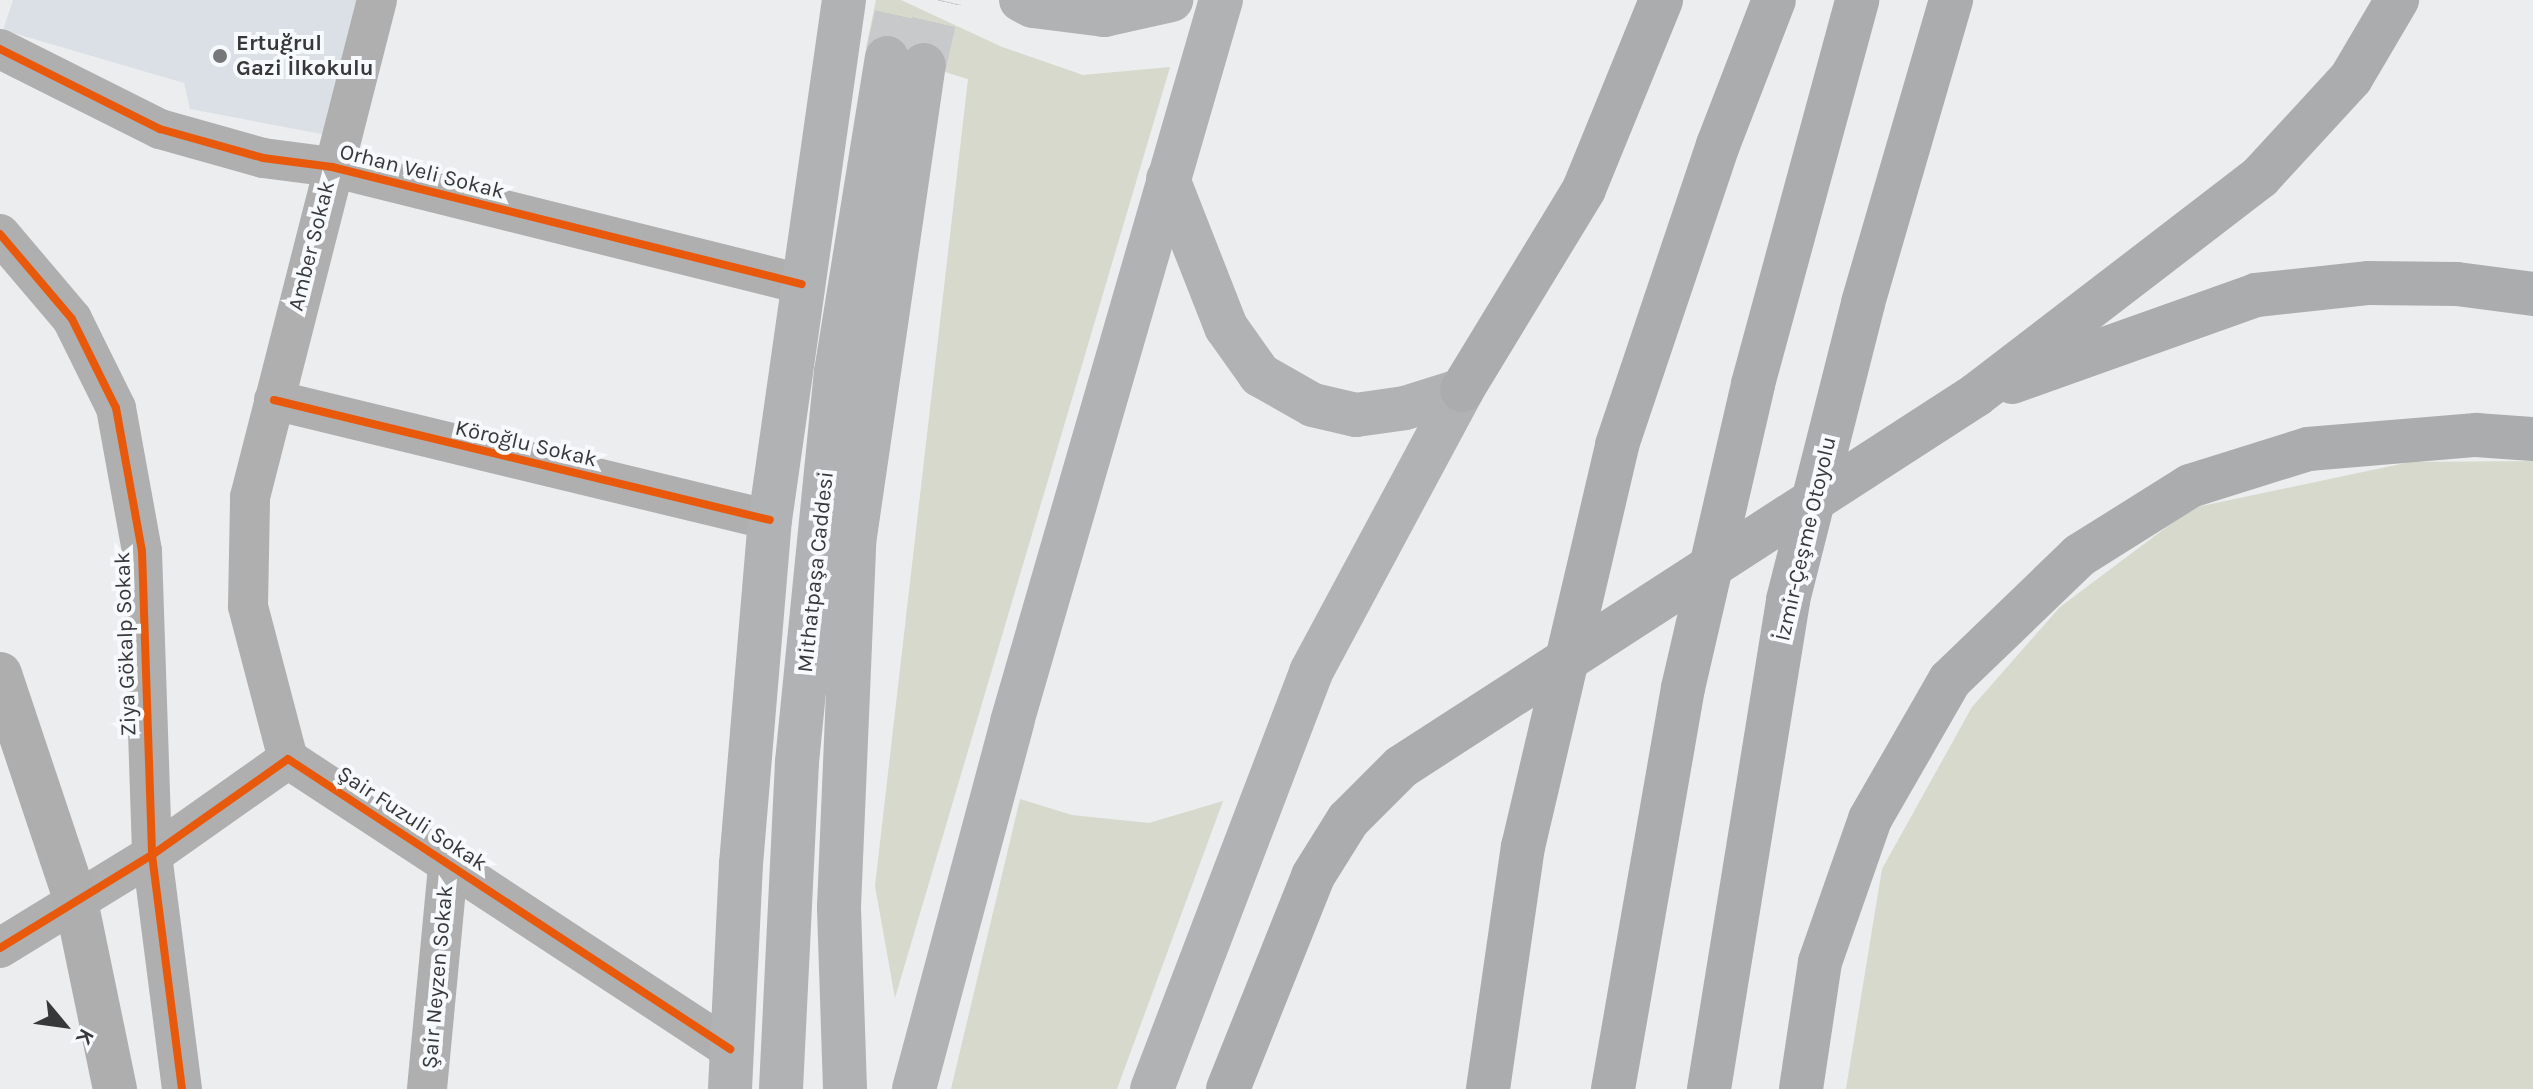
<!DOCTYPE html>
<html>
<head>
<meta charset="utf-8">
<style>
  body { margin:0 }
  #map { position:relative; width:2533px; height:1089px; overflow:hidden; background:#ebedef; font-family:Karla,sans-serif }
  div>[style] { position:absolute }
  .built>* { inset:0; background:#dbe0e6 }
  .green>* { inset:0; background:#d6d9cb }
  .primary-tunnel>* { height:44px; margin-top:-22px; transform-origin:0; background:repeating-linear-gradient(90deg,#c7c9cb 0 44px,transparent 0 66px) }
  .street>* { height:40px; margin:-20px; padding:0 20px; transform-origin:20px; border-radius:20px; background:#afafaf }
  .secondary>* { height:44px; margin:-22px; padding:0 22px; transform-origin:22px; border-radius:22px; background:#aeaeae }
  .primary>* { height:44px; margin:-22px; padding:0 22px; transform-origin:22px; border-radius:22px; background:#b0b2b3 }
  .highway>* { height:44px; margin:-22px; padding:0 22px; transform-origin:22px; border-radius:22px; background:#abacae }
  .highway-bridge>* { height:44px; margin:-22px; padding:0 22px; transform-origin:22px; border-radius:22px; background:#abacae }
  .cycleway>* { height:8px; margin:-4px; padding:0 4px; transform-origin:4px; border-radius:4px; background:#e8590c }
  .dots>* { width:22px; height:22px; translate:-50% -50%; box-sizing:border-box; border:4px solid #f7fafd; border-radius:50% }
  span { translate:-50% -50%; white-space:nowrap; text-align:center; line-height:1.15; -webkit-text-stroke:8px #f7fafd; paint-order:stroke }
  .poi-label { font-size:22px; color:#373839; font-weight:700 }
  .left { translate:0 -50%; text-align:left }
  .street-label { font-size:22px; color:#373839 }
  .north { position:absolute; left:24px; top:985px; width:80px; height:80px; -webkit-text-stroke:6px #f7fafd; paint-order:stroke; rotate:119deg; font-size:22px; font-weight:700; line-height:32px; text-align:center; color:#373839 }
  .north::after { content:''; display:block; margin:auto; width:28px; height:36px; background:#373839; clip-path:polygon(50% 0,100% 100%,50% 72%,0 100%) }
</style>
</head>
<body>
<div id="map">
  <div class="built">
    <div style="clip-path:polygon(13px 0,360px 0,327px 135px,190px 109px,184px 83px,3px 30px)"></div>
  </div>
  <div class="green">
    <div style="clip-path:polygon(876px 0,901px 0,1002px 47px,1083px 75px,1170px 67px,895px 998px,875px 886px,968px 79px,866px 48px)"></div>
    <div style="clip-path:polygon(2533px 461px,2533px 1089px,1846px 1089px,1882px 869px,1972px 707px,2060px 607px,2192px 508px,2410px 462px)"></div>
    <div style="clip-path:polygon(1020px 799px,1072px 815px,1149px 823px,1223px 801px,1117px 1089px,951px 1089px)"></div>
  </div>
  <div class="primary-tunnel">
    <div style="left:887px;top:58px;width:59px;rotate:-77.4deg"></div>
    <div style="left:924px;top:65px;width:67px;rotate:-77deg"></div>
  </div>
  <div class="street">
    <div style="left:0;top:49px;width:179px;rotate:26.6deg"></div>
    <div style="left:160px;top:129px;width:107px;rotate:15.7deg"></div>
    <div style="left:263px;top:158px;width:70px;rotate:7.4deg"></div>
    <div style="left:332px;top:167px;width:484px;rotate:14deg"></div>
    <div style="left:0;top:234px;width:111px;rotate:49.7deg"></div>
    <div style="left:72px;top:319px;width:99px;rotate:63.7deg"></div>
    <div style="left:116px;top:408px;width:145px;rotate:79.7deg"></div>
    <div style="left:142px;top:551px;width:304px;rotate:88.1deg"></div>
    <div style="left:152px;top:855px;width:236px;rotate:82.7deg"></div>
    <div style="left:274px;top:400px;width:510px;rotate:13.6deg"></div>
    <div style="left:288px;top:759px;width:158px;rotate:-104.7deg"></div>
    <div style="left:248px;top:606px;width:109px;rotate:-88.9deg"></div>
    <div style="left:250px;top:497px;width:513px;rotate:-75.67deg"></div>
    <div style="left:0;top:948px;width:178px;rotate:-31.5deg"></div>
    <div style="left:152px;top:855px;width:166px;rotate:-35.2deg"></div>
    <div style="left:288px;top:759px;width:529px;rotate:33.27deg"></div>
    <div style="left:427px;top:1089px;width:225px;rotate:-84.6deg"></div>
  </div>
  <div class="secondary">
    <div style="left:0;top:674px;width:239px;rotate:71.5deg"></div>
    <div style="left:76px;top:901px;width:192px;rotate:78.3deg"></div>
  </div>
  <div class="primary">
    <div style="left:1021px;top:0;width:13px;rotate:27deg"></div>
    <div style="left:1033px;top:6px;width:72px;rotate:7.2deg"></div>
    <div style="left:1104px;top:15px;width:69px;rotate:-12.6deg"></div>
    <div style="left:1168px;top:179px;width:159px;rotate:68.6deg"></div>
    <div style="left:1226px;top:327px;width:59px;rotate:54.7deg"></div>
    <div style="left:1260px;top:375px;width:61px;rotate:29.5deg"></div>
    <div style="left:1313px;top:405px;width:44px;rotate:13.1deg"></div>
    <div style="left:1356px;top:415px;width:49px;rotate:-8.1deg"></div>
    <div style="left:1405px;top:408px;width:60px;rotate:-17.5deg"></div>
    <div style="left:730px;top:1089px;width:225px;rotate:-87.2deg"></div>
    <div style="left:741px;top:864px;width:345px;rotate:-85.2deg"></div>
    <div style="left:770px;top:520px;width:525px;rotate:-81.9deg"></div>
    <div style="left:781px;top:1089px;width:327px;rotate:-87.2deg"></div>
    <div style="left:797px;top:762px;width:392px;rotate:-84.3deg"></div>
    <div style="left:836px;top:372px;width:318px;rotate:-80.8deg"></div>
    <div style="left:845px;top:1089px;width:182px;rotate:-91.9deg"></div>
    <div style="left:839px;top:907px;width:364px;rotate:-87.6deg"></div>
    <div style="left:854px;top:543px;width:483px;rotate:-81.7deg"></div>
    <div style="left:914px;top:1089px;width:380px;rotate:-75deg"></div>
    <div style="left:1012px;top:722px;width:752px;rotate:-73.86deg"></div>
    <div style="left:1152px;top:1089px;width:446px;rotate:-69.1deg"></div>
    <div style="left:1311px;top:672px;width:320px;rotate:-61.8deg"></div>
  </div>
  <div class="highway">
    <div style="left:2012px;top:382px;width:259px;rotate:-19.6deg"></div>
    <div style="left:2256px;top:295px;width:114px;rotate:-6.1deg"></div>
    <div style="left:2369px;top:283px;width:88px;rotate:0.7deg"></div>
    <div style="left:2457px;top:284px;width:77px;rotate:7.5deg"></div>
    <div style="left:1462px;top:390px;width:235px;rotate:-58.7deg"></div>
    <div style="left:1584px;top:189px;width:204px;rotate:-67.8deg"></div>
    <div style="left:1976px;top:395px;width:358px;rotate:-37.5deg"></div>
    <div style="left:2260px;top:177px;width:134px;rotate:-47.4deg"></div>
    <div style="left:2351px;top:78px;width:91px;rotate:-59.5deg"></div>
    <div style="left:1228px;top:1089px;width:229px;rotate:-68.2deg"></div>
    <div style="left:1313px;top:876px;width:66px;rotate:-58deg"></div>
    <div style="left:1348px;top:820px;width:75px;rotate:-45deg"></div>
    <div style="left:1488px;top:1089px;width:245px;rotate:-81.8deg"></div>
    <div style="left:1523px;top:847px;width:413px;rotate:-76.8deg"></div>
    <div style="left:1617px;top:445px;width:317px;rotate:-71.4deg"></div>
    <div style="left:1718px;top:145px;width:155px;rotate:-68.9deg"></div>
    <div style="left:1613px;top:1089px;width:407px;rotate:-80.1deg"></div>
    <div style="left:1683px;top:688px;width:312px;rotate:-77deg"></div>
    <div style="left:1753px;top:384px;width:398px;rotate:-74.8deg"></div>
    <div style="left:1709px;top:1089px;width:495px;rotate:-80.8deg"></div>
    <div style="left:1788px;top:600px;width:306px;rotate:-75.8deg"></div>
    <div style="left:1863px;top:303px;width:316px;rotate:-73.8deg"></div>
    <div style="left:1801px;top:1089px;width:128px;rotate:-81.5deg"></div>
    <div style="left:1820px;top:962px;width:151px;rotate:-70.7deg"></div>
    <div style="left:1870px;top:819px;width:160px;rotate:-60.1deg"></div>
    <div style="left:1950px;top:680px;width:180px;rotate:-43.9deg"></div>
    <div style="left:2080px;top:555px;width:130px;rotate:-32.1deg"></div>
    <div style="left:2190px;top:486px;width:124px;rotate:-17.4deg"></div>
    <div style="left:2308px;top:449px;width:169px;rotate:-4.8deg"></div>
    <div style="left:2476px;top:435px;width:57px;rotate:4deg"></div>
  </div>
  <div class="highway-bridge">
    <div style="left:1401px;top:767px;width:685px;rotate:-32.9deg"></div>
  </div>
  <div class="cycleway">
    <div style="left:0;top:49px;width:179px;rotate:26.6deg"></div>
    <div style="left:160px;top:129px;width:107px;rotate:15.7deg"></div>
    <div style="left:263px;top:158px;width:70px;rotate:7.4deg"></div>
    <div style="left:332px;top:167px;width:484px;rotate:14deg"></div>
    <div style="left:0;top:234px;width:111px;rotate:49.7deg"></div>
    <div style="left:72px;top:319px;width:99px;rotate:63.7deg"></div>
    <div style="left:116px;top:408px;width:145px;rotate:79.7deg"></div>
    <div style="left:142px;top:551px;width:304px;rotate:88.1deg"></div>
    <div style="left:152px;top:855px;width:236px;rotate:82.7deg"></div>
    <div style="left:274px;top:400px;width:510px;rotate:13.6deg"></div>
    <div style="left:0;top:948px;width:178px;rotate:-31.5deg"></div>
    <div style="left:152px;top:855px;width:166px;rotate:-35.2deg"></div>
    <div style="left:288px;top:759px;width:529px;rotate:33.27deg"></div>
  </div>
  <div class="dots">
    <div style="left:220px;top:56px;background:#767779"></div>
  </div>
  <div class="poi-label">
    <span class="left" style="left:236px;top:56px">Ertuğrul<br>Gazi İlkokulu</span>
  </div>
  <div class="street-label">
    <span style="left:422px;top:172px;rotate:14deg">Orhan Veli Sokak</span>
    <span style="left:312px;top:246px;rotate:-76deg">Amber Sokak</span>
    <span style="left:526px;top:444px;rotate:13deg">Köroğlu Sokak</span>
    <span style="left:1806px;top:539px;rotate:-77deg">İzmir-Çeşme Otoyolu</span>
    <span style="left:816px;top:572px;rotate:-84deg">Mithatpaşa Caddesi</span>
    <span style="left:126px;top:644px;rotate:-92deg">Ziya Gökalp Sokak</span>
    <span style="left:412px;top:819px;rotate:33deg">Şair Fuzuli Sokak</span>
    <span style="left:438px;top:977px;rotate:-85deg">Şair Neyzen Sokak</span>
  </div>
  <div class="north">K</div>
</div>
</body>
</html>
